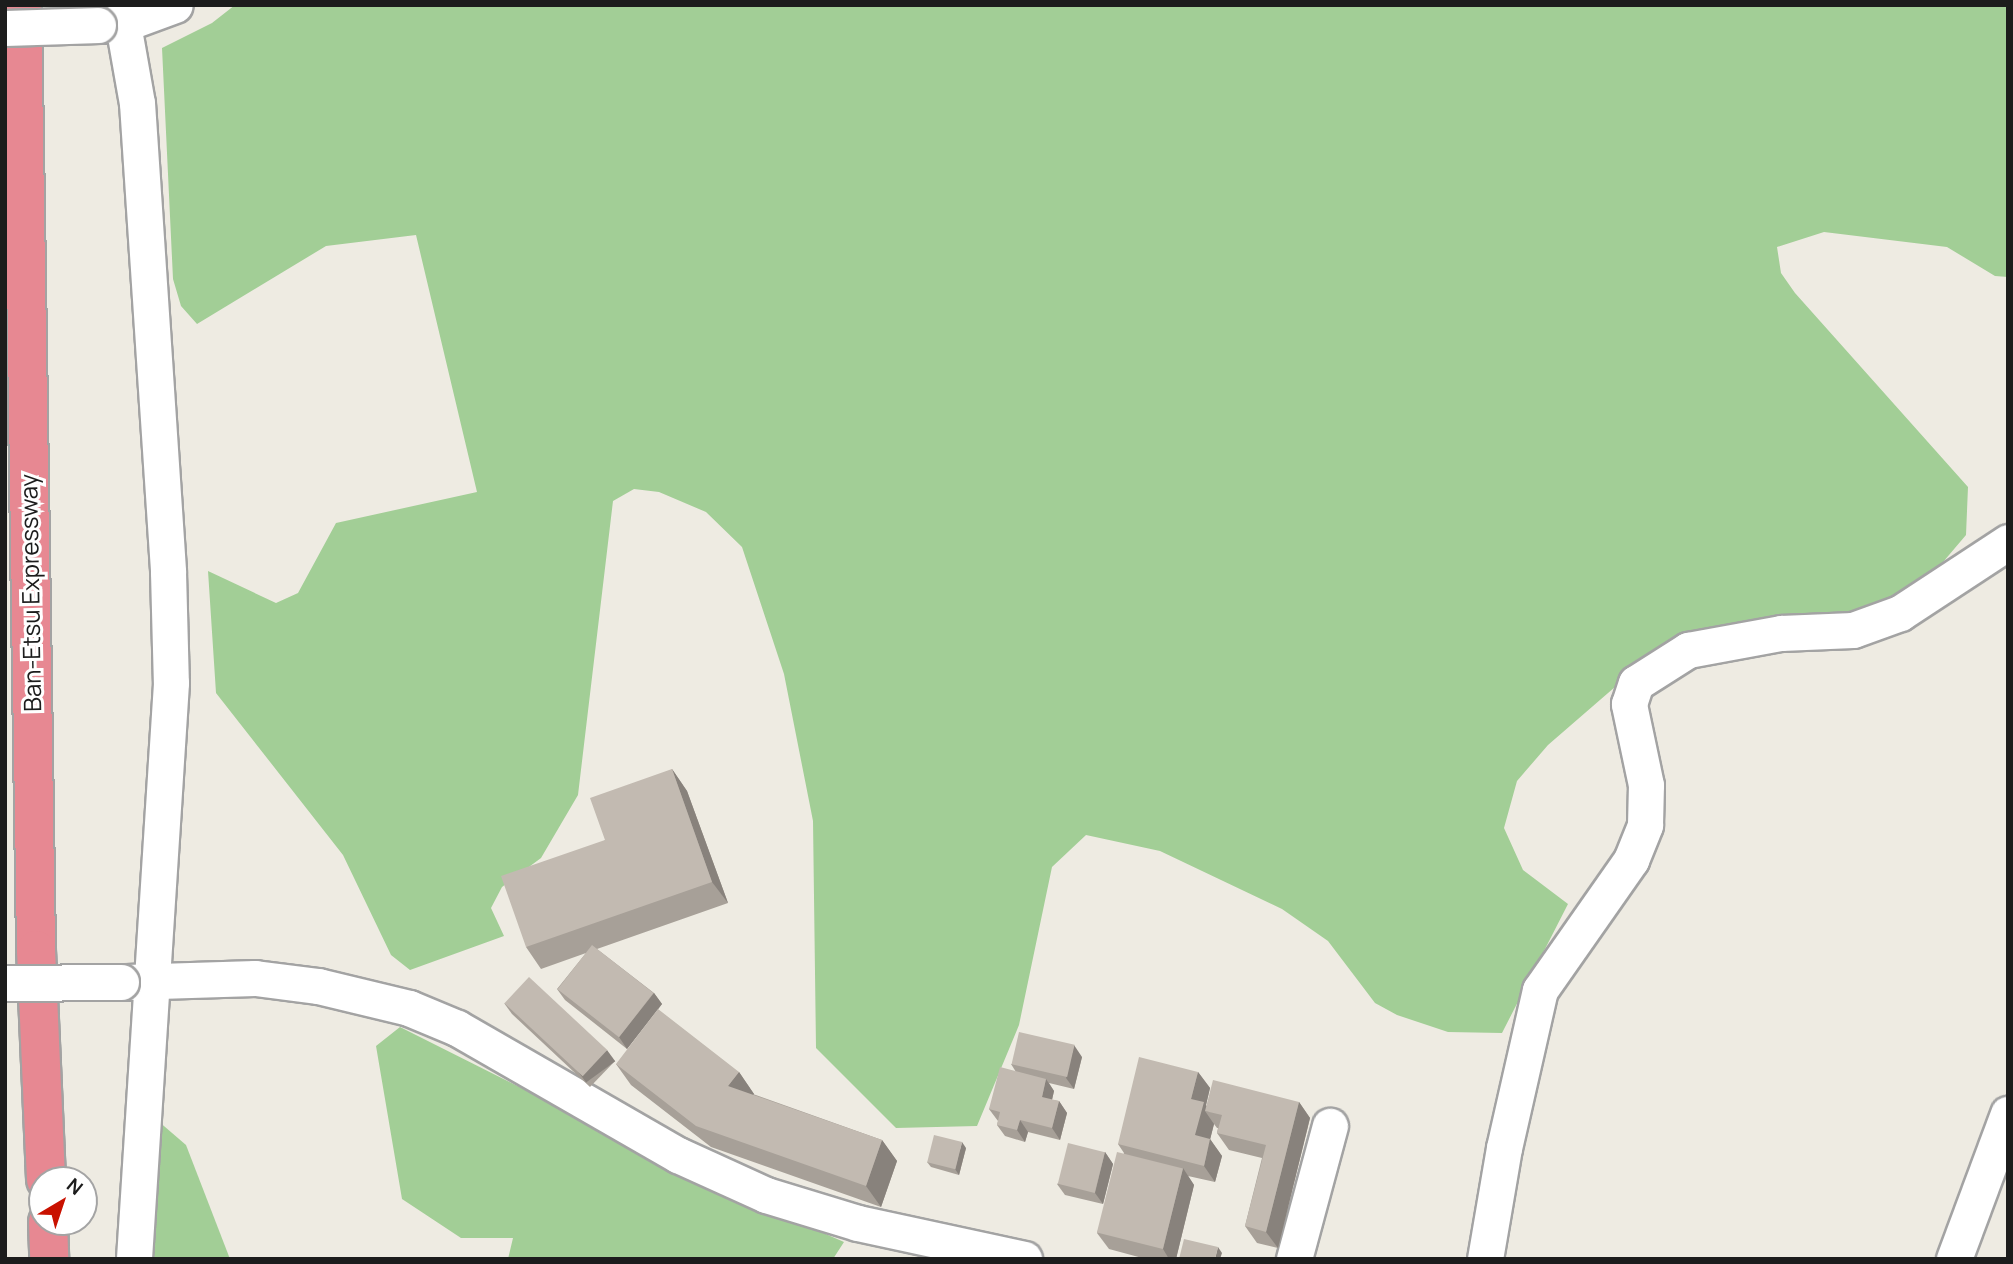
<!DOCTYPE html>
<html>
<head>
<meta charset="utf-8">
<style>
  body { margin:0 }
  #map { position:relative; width:2013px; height:1264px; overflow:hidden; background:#eeebe2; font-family:Manrope,sans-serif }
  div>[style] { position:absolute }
  .forest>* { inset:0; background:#a2ce96 }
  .roads { filter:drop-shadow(2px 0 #a3a3a3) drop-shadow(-2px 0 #a3a3a3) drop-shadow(0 2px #a3a3a3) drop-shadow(0 -2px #a3a3a3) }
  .street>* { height:35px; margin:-17.5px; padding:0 17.5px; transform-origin:17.5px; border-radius:17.5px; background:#fff }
  .highway>* { height:38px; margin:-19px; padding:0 19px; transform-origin:19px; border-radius:19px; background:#e78892 }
  .bridges { filter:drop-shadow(2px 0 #a3a3a3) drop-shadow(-2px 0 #a3a3a3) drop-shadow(0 2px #a3a3a3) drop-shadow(0 -2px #a3a3a3) }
  .street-bridge>* { height:35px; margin:-17.5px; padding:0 17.5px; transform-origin:17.5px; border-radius:17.5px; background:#fff }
  .wall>* { inset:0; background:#a7a098 }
  .shaded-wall>* { inset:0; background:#88827c; transform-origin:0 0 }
  .building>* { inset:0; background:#c2bab1; transform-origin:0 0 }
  span { translate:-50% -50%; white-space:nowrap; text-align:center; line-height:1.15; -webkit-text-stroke:6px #fff; paint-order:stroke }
  .street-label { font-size:24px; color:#1c1c1c }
  .frame { position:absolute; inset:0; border:7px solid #1c1c1c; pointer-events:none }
  .north { position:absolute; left:28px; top:1166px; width:70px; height:70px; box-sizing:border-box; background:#fff; border:2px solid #a4a4a4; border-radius:50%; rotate:39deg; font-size:19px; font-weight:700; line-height:28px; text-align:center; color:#1c1c1c }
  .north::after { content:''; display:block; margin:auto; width:24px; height:32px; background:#c91100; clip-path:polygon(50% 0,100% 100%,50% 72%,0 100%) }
</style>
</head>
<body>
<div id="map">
  <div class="forest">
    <div style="clip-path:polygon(235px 5px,2008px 5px,2008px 277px,1995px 276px,1947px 247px,1824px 232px,1777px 247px,1781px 273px,1795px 293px,1968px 487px,1966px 535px,1932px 575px,1868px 610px,1733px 626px,1660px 648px,1548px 745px,1517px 781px,1504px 828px,1523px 870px,1568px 904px,1502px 1033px,1448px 1032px,1397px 1015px,1375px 1003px,1328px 941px,1282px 909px,1160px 851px,1086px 835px,1052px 867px,1019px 1025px,977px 1126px,896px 1128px,816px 1048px,813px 821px,784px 674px,742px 547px,706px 512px,659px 492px,634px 489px,613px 501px,578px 795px,541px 858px,502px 887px,491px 908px,504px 936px,410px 970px,391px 955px,343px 855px,216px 693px,208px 571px,276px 603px,298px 593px,336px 523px,477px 492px,416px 235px,326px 246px,197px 324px,181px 306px,173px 279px,162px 48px,212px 23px)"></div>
    <div style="clip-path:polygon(400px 1027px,720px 1188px,844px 1242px,833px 1259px,508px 1259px,513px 1238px,461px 1238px,402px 1199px,376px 1046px)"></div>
    <div style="clip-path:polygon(150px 1114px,186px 1145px,230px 1259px,147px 1259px)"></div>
  </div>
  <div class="roads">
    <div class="street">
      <div style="left:126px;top:5px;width:19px;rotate:99deg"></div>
      <div style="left:123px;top:24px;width:80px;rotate:80deg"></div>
      <div style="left:137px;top:103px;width:470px;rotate:86.2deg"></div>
      <div style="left:168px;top:572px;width:111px;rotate:88.5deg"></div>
      <div style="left:171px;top:683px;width:577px;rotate:93.68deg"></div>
      <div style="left:102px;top:25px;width:21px;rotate:-3deg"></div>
      <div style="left:123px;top:24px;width:55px;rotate:-20.1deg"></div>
      <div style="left:126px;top:982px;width:129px;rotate:-1.8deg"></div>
      <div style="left:255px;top:978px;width:64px;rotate:7.2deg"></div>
      <div style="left:318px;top:986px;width:94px;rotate:13.6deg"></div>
      <div style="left:409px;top:1008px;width:52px;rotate:22.6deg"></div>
      <div style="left:457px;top:1028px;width:255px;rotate:29.9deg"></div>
      <div style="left:678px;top:1155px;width:97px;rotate:24.4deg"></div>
      <div style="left:766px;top:1195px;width:96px;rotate:16.9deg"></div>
      <div style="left:858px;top:1223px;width:170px;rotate:12.2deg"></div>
      <div style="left:1294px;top:1259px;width:138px;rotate:-74.9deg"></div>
      <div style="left:1485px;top:1259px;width:113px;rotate:-80.3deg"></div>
      <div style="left:1504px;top:1148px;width:162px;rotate:-77.2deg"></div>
      <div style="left:1540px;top:990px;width:159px;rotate:-55deg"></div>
      <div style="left:1631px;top:860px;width:38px;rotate:-68deg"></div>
      <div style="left:1645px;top:825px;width:40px;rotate:-88.6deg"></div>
      <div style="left:1646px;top:785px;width:83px;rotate:-101.9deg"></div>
      <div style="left:1629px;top:704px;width:22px;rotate:-72deg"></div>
      <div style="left:1636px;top:683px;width:62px;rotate:-32.4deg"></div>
      <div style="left:1688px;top:650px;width:95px;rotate:-10.4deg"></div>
      <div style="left:1781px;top:633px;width:72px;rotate:-2.4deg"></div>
      <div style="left:1853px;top:630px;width:50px;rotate:-19.9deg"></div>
      <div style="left:1900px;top:613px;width:129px;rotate:-33.3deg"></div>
      <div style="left:1954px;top:1259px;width:155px;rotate:-69.6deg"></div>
    </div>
    <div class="highway">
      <div style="left:22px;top:5px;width:945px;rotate:89.15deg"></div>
      <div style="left:36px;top:950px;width:230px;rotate:87.5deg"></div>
      <div style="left:48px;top:1222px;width:37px;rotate:88deg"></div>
    </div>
  </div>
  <div class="bridges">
    <div class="street-bridge">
      <div style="left:5px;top:28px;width:93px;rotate:-1.8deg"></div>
      <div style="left:5px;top:983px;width:116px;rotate:-0.5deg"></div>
    </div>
  </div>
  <div class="wall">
    <div style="clip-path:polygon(672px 769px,687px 791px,728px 903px,597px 949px,654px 993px,662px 1004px,627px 1049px,565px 1000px,557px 989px,586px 953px,541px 969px,526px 947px,605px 840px)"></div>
    <div style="clip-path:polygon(504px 1003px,615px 1061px,590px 1087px,512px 1014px)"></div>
    <div style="clip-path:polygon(1082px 1057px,1074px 1089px,1049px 1083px,1054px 1091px,1052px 1100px,1059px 1101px,1067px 1113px,1060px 1140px,1028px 1132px,1025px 1142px,1005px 1136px,997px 1125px,998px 1121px,989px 1109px,1016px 1072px,1011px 1064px)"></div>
    <div style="clip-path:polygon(616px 1064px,739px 1072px,754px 1094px,753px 1094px,882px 1140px,897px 1161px,881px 1207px,711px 1147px,631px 1085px)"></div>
    <div style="clip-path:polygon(1198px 1072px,1210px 1088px,1206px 1105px,1206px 1106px,1299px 1102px,1310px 1118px,1278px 1248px,1257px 1243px,1245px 1226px,1262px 1158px,1229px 1150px,1217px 1133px,1218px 1128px,1217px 1128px,1214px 1124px,1210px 1139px,1222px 1156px,1215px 1182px,1188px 1176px,1194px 1185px,1176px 1259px,1146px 1259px,1109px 1249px,1097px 1233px,1124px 1153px,1118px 1144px)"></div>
    <div style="clip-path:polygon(966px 1148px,959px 1175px,931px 1167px,927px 1162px)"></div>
    <div style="clip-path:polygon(1105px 1152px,1113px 1164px,1103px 1204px,1065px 1195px,1057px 1184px)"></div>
  </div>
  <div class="shaded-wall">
    <div style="clip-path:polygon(672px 769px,687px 791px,728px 903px,712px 882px)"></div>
    <div style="clip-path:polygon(654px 993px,662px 1004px,627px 1049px,619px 1037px)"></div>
    <div style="clip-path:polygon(1074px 1045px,1082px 1057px,1074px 1089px,1066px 1078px)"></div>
    <div style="left:607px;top:1050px;width:14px;height:36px;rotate:54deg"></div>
    <div style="clip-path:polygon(739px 1072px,754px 1094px,743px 1107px,728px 1086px)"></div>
    <div style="clip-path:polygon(1198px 1072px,1210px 1088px,1206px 1105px,1211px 1112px,1205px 1111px,1214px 1124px,1207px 1152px,1195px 1135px,1191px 1099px)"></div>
    <div style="clip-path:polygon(1046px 1079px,1054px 1091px,1050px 1108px,1042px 1097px)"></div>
    <div style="clip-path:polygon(1059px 1101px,1067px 1113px,1060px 1140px,1052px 1128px)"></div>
    <div style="clip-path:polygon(1299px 1102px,1310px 1118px,1278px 1248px,1266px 1232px)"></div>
    <div style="clip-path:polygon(1020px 1120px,1028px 1132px,1025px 1142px,1017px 1130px)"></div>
    <div style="clip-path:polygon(1210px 1139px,1222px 1156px,1215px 1182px,1204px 1166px)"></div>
    <div style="clip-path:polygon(882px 1140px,897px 1161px,881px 1207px,866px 1186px)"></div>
    <div style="clip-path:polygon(962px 1142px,966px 1148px,959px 1175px,955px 1169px)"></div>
    <div style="clip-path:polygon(1105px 1152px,1113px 1164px,1103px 1204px,1095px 1193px)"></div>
    <div style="clip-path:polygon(1183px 1168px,1194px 1185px,1176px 1259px,1169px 1259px,1163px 1249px)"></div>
    <div style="clip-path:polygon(1218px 1247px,1222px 1253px,1220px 1259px,1215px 1259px)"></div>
  </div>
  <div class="building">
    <div style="clip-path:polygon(672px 769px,712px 882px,526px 947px,501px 876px,605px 840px,590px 798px)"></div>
    <div style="left:592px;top:945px;width:78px;height:56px;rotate:38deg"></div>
    <div style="left:529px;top:977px;width:107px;height:36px;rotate:43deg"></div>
    <div style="clip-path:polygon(658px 1009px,739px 1072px,728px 1086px,882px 1140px,866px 1186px,696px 1126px,616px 1064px)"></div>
    <div style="left:1019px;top:1032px;width:57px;height:33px;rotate:13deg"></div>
    <div style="clip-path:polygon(1139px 1057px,1198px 1072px,1191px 1099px,1204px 1102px,1195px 1135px,1210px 1139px,1204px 1166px,1118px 1144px)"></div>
    <div style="clip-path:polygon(1000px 1067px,1046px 1079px,1042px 1097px,1059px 1101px,1052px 1128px,1020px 1120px,1017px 1130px,997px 1125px,1000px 1112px,989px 1109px)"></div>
    <div style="clip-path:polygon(1213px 1080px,1299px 1102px,1266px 1232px,1245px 1226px,1266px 1145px,1217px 1133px,1222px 1115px,1205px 1111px)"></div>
    <div style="left:934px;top:1135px;width:29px;height:28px;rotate:14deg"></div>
    <div style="left:1068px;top:1143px;width:38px;height:42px;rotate:14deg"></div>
    <div style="left:1117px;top:1152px;width:68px;height:83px;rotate:14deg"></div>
    <div style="clip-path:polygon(1184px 1239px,1218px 1247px,1215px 1259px,1179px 1259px)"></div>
  </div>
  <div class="street-label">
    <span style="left:30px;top:593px;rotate:-91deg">Ban-Etsu Expressway</span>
  </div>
  <div class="frame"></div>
  <div class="north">N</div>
</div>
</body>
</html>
